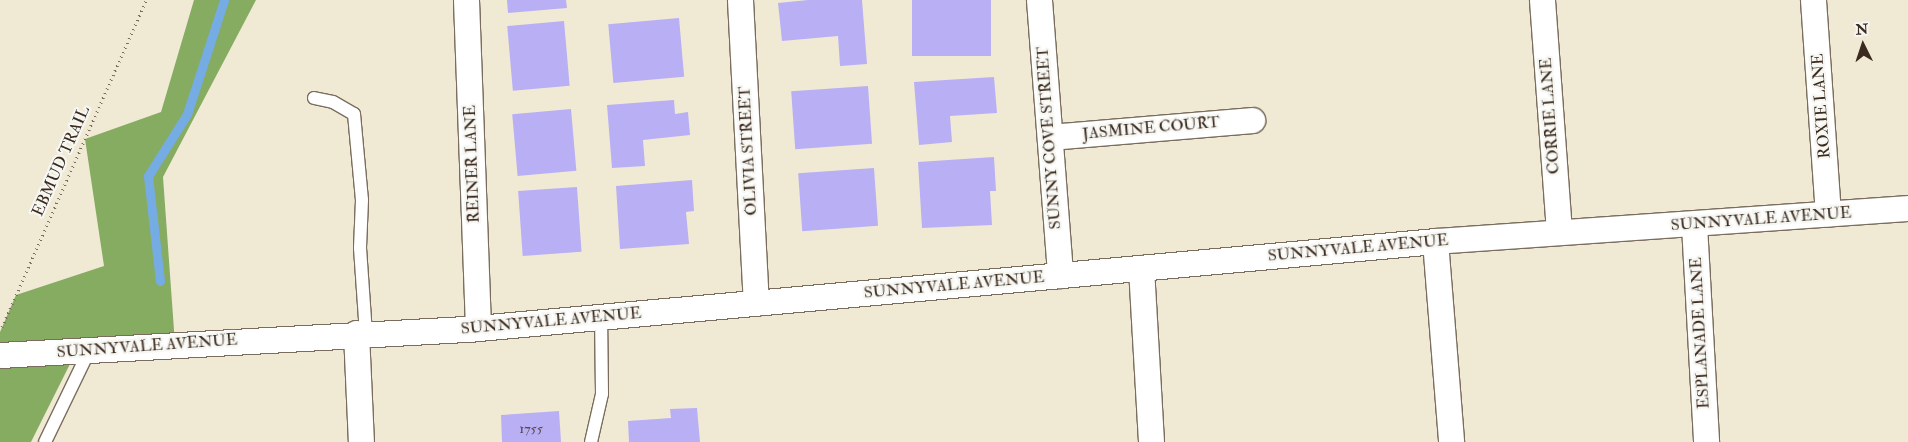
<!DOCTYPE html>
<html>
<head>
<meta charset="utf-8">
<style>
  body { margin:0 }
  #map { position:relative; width:1908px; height:442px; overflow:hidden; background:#f0ead5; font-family:"IM FELL Double Pica",serif }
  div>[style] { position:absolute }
  .forest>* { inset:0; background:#86ac62 }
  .stream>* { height:9px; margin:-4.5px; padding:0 4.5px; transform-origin:4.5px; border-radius:4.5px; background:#76ace4 }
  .building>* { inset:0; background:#b9aff4; transform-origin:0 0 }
  .path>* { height:3px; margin-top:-1.5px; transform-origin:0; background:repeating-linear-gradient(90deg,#7a6d5e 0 1px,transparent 0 5px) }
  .roads { filter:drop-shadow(1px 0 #7a6d5e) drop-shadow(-1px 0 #7a6d5e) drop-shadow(0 1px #7a6d5e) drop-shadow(0 -1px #7a6d5e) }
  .lane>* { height:12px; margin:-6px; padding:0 6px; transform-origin:6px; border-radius:6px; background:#fff }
  .street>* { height:25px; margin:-12.5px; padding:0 12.5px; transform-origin:12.5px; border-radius:12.5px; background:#fff }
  span { translate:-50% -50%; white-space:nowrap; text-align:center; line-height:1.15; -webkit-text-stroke:4.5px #f6f6f2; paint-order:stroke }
  .number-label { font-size:14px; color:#5a4b54 }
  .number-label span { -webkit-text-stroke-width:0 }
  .street-label { font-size:16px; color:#3b2a1e }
  .north { position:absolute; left:1838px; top:20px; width:50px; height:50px; -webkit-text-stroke:4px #f6f6f2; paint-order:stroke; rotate:356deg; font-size:14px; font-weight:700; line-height:20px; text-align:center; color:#3b2a1e }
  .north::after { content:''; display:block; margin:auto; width:18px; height:22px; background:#3b2a1e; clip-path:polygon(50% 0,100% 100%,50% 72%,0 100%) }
</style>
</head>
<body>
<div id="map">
  <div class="forest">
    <div style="clip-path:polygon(194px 0,256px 0,163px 177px,175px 344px,77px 350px,31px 442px,0 442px,0 332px,16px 295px,104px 266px,85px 139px,161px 112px)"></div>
  </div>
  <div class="stream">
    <div style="left:160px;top:281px;width:106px;rotate:-96.5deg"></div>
    <div style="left:148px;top:176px;width:73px;rotate:-57.8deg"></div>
    <div style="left:187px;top:114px;width:120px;rotate:-72deg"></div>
  </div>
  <div class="building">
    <div style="clip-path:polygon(507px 0,566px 0,567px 8px,508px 13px)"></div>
    <div style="clip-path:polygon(808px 0,862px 0,867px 64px,840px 66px,838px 36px,782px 41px,778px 3px)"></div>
    <div style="left:912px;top:0;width:79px;height:56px"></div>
    <div style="left:679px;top:18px;width:59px;height:71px;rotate:85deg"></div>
    <div style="left:564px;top:21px;width:65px;height:57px;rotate:85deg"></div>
    <div style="clip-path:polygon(994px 77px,997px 113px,950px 116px,952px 142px,919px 145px,914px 82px)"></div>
    <div style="left:868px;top:86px;width:58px;height:77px;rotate:86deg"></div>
    <div style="clip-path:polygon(674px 100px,675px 114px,688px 112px,690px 135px,643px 140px,645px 166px,612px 168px,607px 105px)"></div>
    <div style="left:571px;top:109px;width:62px;height:59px;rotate:85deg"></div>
    <div style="clip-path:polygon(994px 157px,996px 191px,990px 191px,992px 225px,922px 228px,918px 162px)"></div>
    <div style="left:874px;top:168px;width:58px;height:76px;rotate:86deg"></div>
    <div style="clip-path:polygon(692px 180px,694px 211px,686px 212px,689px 244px,620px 249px,616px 186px)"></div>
    <div style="left:577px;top:187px;width:65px;height:59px;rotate:86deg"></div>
    <div style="clip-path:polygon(697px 408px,700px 442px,629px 442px,628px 421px,671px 418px,670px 409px)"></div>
    <div style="clip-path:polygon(559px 411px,561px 442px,502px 442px,501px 415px)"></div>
  </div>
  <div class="path">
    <div style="left:2px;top:327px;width:357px;rotate:-66.2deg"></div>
  </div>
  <div class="roads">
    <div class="lane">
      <div style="left:314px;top:98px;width:19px;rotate:12deg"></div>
      <div style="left:333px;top:102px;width:24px;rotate:30deg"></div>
      <div style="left:354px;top:114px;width:86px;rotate:84.7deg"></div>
      <div style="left:362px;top:200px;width:48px;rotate:92.4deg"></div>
      <div style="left:360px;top:248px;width:85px;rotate:86deg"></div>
      <div style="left:45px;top:442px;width:103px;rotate:-64.2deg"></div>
      <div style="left:591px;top:442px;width:49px;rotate:-77.1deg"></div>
      <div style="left:602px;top:394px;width:77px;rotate:-90.7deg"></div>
    </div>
    <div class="street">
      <div style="left:466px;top:0;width:328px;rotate:87.9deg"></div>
      <div style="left:740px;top:0;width:303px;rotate:87deg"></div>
      <div style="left:1039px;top:0;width:276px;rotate:85.6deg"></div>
      <div style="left:1542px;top:0;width:232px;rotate:85.8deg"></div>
      <div style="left:1813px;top:0;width:214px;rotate:86deg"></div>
      <div style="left:1050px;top:137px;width:203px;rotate:-4.8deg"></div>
      <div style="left:1694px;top:225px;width:217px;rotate:86.8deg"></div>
      <div style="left:1435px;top:241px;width:202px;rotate:85.4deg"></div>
      <div style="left:1141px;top:268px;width:174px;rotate:86.7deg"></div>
      <div style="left:356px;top:333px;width:109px;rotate:87.4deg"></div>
      <div style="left:0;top:355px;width:479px;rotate:-3.2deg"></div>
      <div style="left:478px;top:328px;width:961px;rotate:-5.19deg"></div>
      <div style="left:1435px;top:241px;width:474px;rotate:-4deg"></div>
    </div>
  </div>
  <div class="number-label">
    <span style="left:531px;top:429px">1755</span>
  </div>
  <div class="street-label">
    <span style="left:1821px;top:106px;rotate:-94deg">ROXIE LANE</span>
    <span style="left:1550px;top:116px;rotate:-94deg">CORRIE LANE</span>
    <span style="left:1151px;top:128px;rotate:-5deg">JASMINE COURT</span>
    <span style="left:1049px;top:138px;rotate:-94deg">SUNNY COVE STREET</span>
    <span style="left:748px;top:151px;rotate:-93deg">OLIVIA STREET</span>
    <span style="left:61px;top:161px;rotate:-66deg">EBMUD TRAIL</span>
    <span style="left:472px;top:164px;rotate:-92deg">REINER LANE</span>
    <span style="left:1761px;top:219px;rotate:-4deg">SUNNYVALE AVENUE</span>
    <span style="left:1358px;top:248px;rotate:-5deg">SUNNYVALE AVENUE</span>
    <span style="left:954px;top:285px;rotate:-5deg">SUNNYVALE AVENUE</span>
    <span style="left:551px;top:321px;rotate:-5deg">SUNNYVALE AVENUE</span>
    <span style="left:1700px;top:333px;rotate:-93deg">ESPLANADE LANE</span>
    <span style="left:147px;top:346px;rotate:-4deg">SUNNYVALE AVENUE</span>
  </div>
  <div class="north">N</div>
</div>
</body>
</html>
